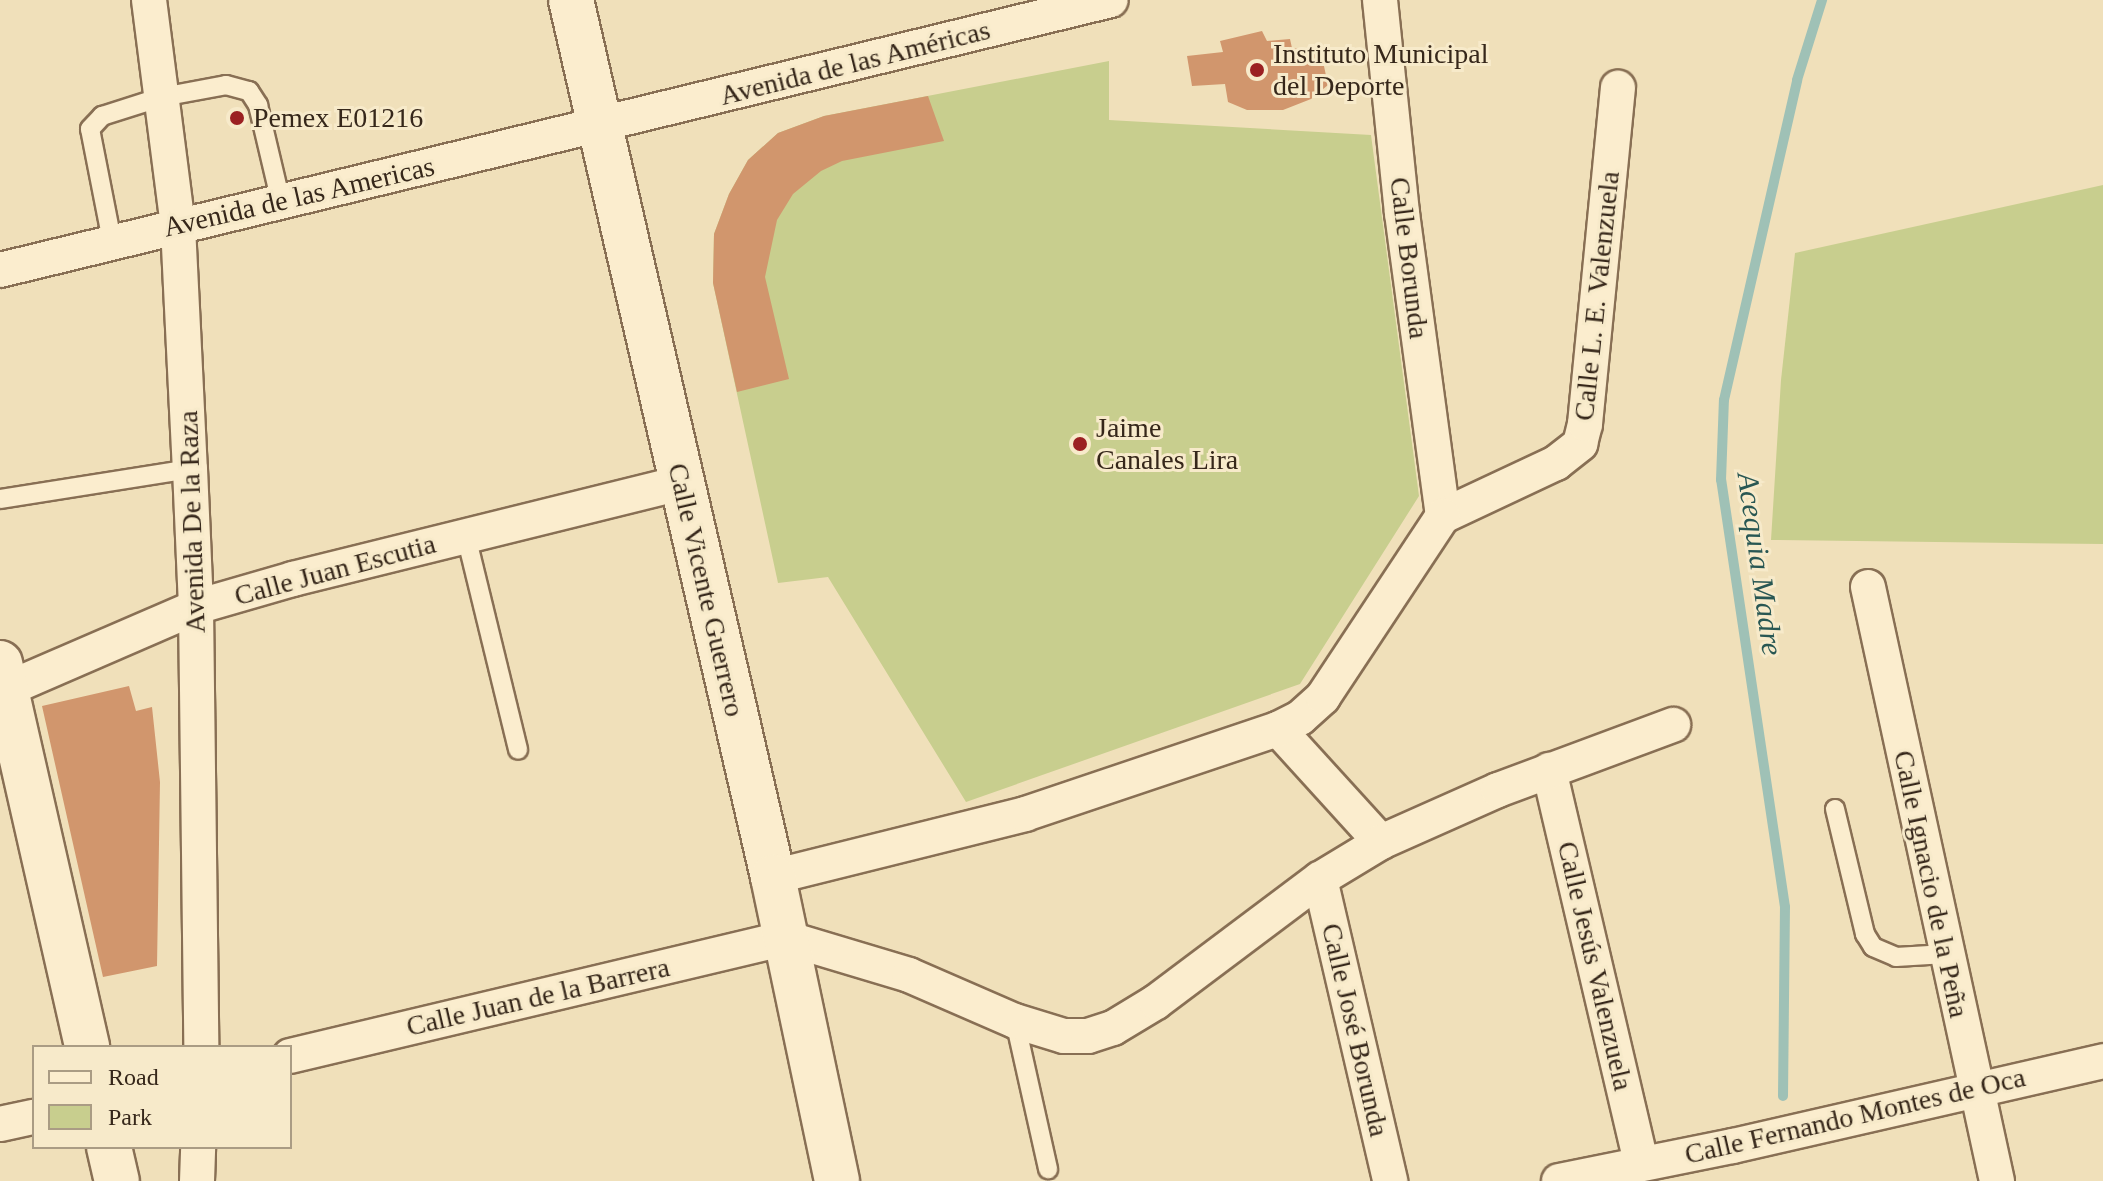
<!DOCTYPE html>
<html>
<head>
<meta charset="utf-8">
<style>
  body { margin:0 }
  #map { position:relative; width:2103px; height:1181px; overflow:hidden; background:#f0e0ba; font-family:"Times New Roman",serif }
  div>[style] { position:absolute }
  .green>* { inset:0; background:#c8ce8e }
  .stream>* { height:10px; margin:-5px; padding:0 5px; transform-origin:5px; border-radius:5px; background:#9fc1b6 }
  .building>* { inset:0; background:#d1966d }
  .roads { filter:drop-shadow(2px 0 #886f54) drop-shadow(-2px 0 #886f54) drop-shadow(0 2px #886f54) drop-shadow(0 -2px #886f54) }
  .lane>* { height:18px; margin:-9px; padding:0 9px; transform-origin:9px; border-radius:9px; background:#fbedce }
  .street>* { height:34px; margin:-17px; padding:0 17px; transform-origin:17px; border-radius:17px; background:#fbedce }
  .secondary>* { height:44px; margin:-22px; padding:0 22px; transform-origin:22px; border-radius:22px; background:#fbedce }
  .dots>* { width:22px; height:22px; translate:-50% -50%; box-sizing:border-box; border:4px solid #f7eaca; border-radius:50% }
  span { translate:-50% -50%; white-space:nowrap; text-align:center; line-height:1.15; -webkit-text-stroke:6px #f7eaca; paint-order:stroke }
  .poi-label { font-size:28px; color:#36271a }
  .left { translate:0 -50%; text-align:left }
  .street-label { font-size:28px; color:#36271a }
  .water-label { font-size:30px; color:#285753; font-style:italic }
  .legend { position:absolute; left:32px; top:1045px; width:260px; height:104px; box-sizing:border-box; background:#f7eaca; border:2px solid #aa9c84; margin:0; padding:10px 14px; list-style:none; font-size:24px; color:#36271a }
  .legend li { display:flex; align-items:center; gap:16px; height:40px }
  .legend b { width:40px; border:2px solid #aa9c84 }
</style>
</head>
<body>
<div id="map">
  <div class="green">
    <div style="clip-path:polygon(1109px 61px,1109px 120px,1371px 135px,1419px 496px,1300px 684px,966px 802px,828px 577px,778px 583px,713px 283px,714px 234px,729px 194px,748px 160px,778px 133px,824px 116px)"></div>
    <div style="clip-path:polygon(2103px 185px,2103px 544px,1771px 540px,1781px 380px,1795px 253px)"></div>
  </div>
  <div class="stream">
    <div style="left:1783px;top:1096px;width:189px;rotate:-89.4deg"></div>
    <div style="left:1785px;top:907px;width:432px;rotate:-98.5deg"></div>
    <div style="left:1721px;top:480px;width:80px;rotate:-87.9deg"></div>
    <div style="left:1724px;top:400px;width:328px;rotate:-77.1deg"></div>
    <div style="left:1797px;top:80px;width:84px;rotate:-72.6deg"></div>
  </div>
  <div class="building">
    <div style="clip-path:polygon(1262px 31px,1267px 41px,1290px 39px,1292px 48px,1321px 52px,1328px 85px,1311px 99px,1283px 110px,1247px 110px,1228px 102px,1225px 84px,1192px 86px,1187px 56px,1223px 52px,1220px 41px)"></div>
    <div style="clip-path:polygon(928px 96px,944px 141px,842px 161px,821px 171px,793px 194px,777px 220px,765px 277px,789px 379px,737px 392px,713px 283px,714px 234px,729px 194px,748px 160px,778px 133px,824px 116px)"></div>
    <div style="clip-path:polygon(129px 686px,136px 711px,152px 707px,160px 782px,157px 966px,103px 977px,42px 706px)"></div>
  </div>
  <div class="roads">
    <div class="lane">
      <div style="left:112px;top:241px;width:114px;rotate:-101.1deg"></div>
      <div style="left:90px;top:129px;width:18px;rotate:-47deg"></div>
      <div style="left:102px;top:116px;width:63px;rotate:-17.6deg"></div>
      <div style="left:162px;top:97px;width:65px;rotate:-10.6deg"></div>
      <div style="left:226px;top:85px;width:24px;rotate:15deg"></div>
      <div style="left:249px;top:91px;width:17px;rotate:57deg"></div>
      <div style="left:258px;top:105px;width:100px;rotate:76.7deg"></div>
      <div style="left:0;top:499px;width:192px;rotate:-9deg"></div>
      <div style="left:466px;top:536px;width:220px;rotate:76.3deg"></div>
      <div style="left:1835px;top:809px;width:129px;rotate:76.5deg"></div>
      <div style="left:1865px;top:934px;width:15px;rotate:58deg"></div>
      <div style="left:1873px;top:947px;width:25px;rotate:23deg"></div>
      <div style="left:1896px;top:957px;width:50px;rotate:-3.4deg"></div>
      <div style="left:1015px;top:1021px;width:152px;rotate:77.4deg"></div>
    </div>
    <div class="street">
      <div style="left:149px;top:0;width:228px;rotate:82.7deg"></div>
      <div style="left:178px;top:226px;width:243px;rotate:87.2deg"></div>
      <div style="left:190px;top:469px;width:138px;rotate:87.5deg"></div>
      <div style="left:196px;top:607px;width:440px;rotate:89.3deg"></div>
      <div style="left:1380px;top:0;width:214px;rotate:84.1deg"></div>
      <div style="left:1402px;top:213px;width:306px;rotate:82.3deg"></div>
      <div style="left:0;top:270px;width:1143px;rotate:-13.66deg"></div>
      <div style="left:1443px;top:516px;width:125px;rotate:-25.1deg"></div>
      <div style="left:1556px;top:463px;width:31px;rotate:-38deg"></div>
      <div style="left:1580px;top:444px;width:21px;rotate:-76deg"></div>
      <div style="left:1585px;top:424px;width:338px;rotate:-84.4deg"></div>
      <div style="left:1868px;top:587px;width:608px;rotate:77.75deg"></div>
      <div style="left:0;top:692px;width:214px;rotate:-23.4deg"></div>
      <div style="left:196px;top:607px;width:101px;rotate:-16.1deg"></div>
      <div style="left:293px;top:579px;width:401px;rotate:-13.9deg"></div>
      <div style="left:1278px;top:729px;width:153px;rotate:47.7deg"></div>
      <div style="left:1549px;top:770px;width:403px;rotate:76.8deg"></div>
      <div style="left:773px;top:877px;width:260px;rotate:-14deg"></div>
      <div style="left:1025px;top:814px;width:267px;rotate:-18.6deg"></div>
      <div style="left:1278px;top:729px;width:25px;rotate:-27deg"></div>
      <div style="left:1300px;top:718px;width:31px;rotate:-42deg"></div>
      <div style="left:1323px;top:697px;width:217px;rotate:-56.5deg"></div>
      <div style="left:1320px;top:879px;width:310px;rotate:76.9deg"></div>
      <div style="left:290px;top:1056px;width:510px;rotate:-13.38deg"></div>
      <div style="left:786px;top:938px;width:128px;rotate:16.7deg"></div>
      <div style="left:909px;top:975px;width:116px;rotate:23.5deg"></div>
      <div style="left:1015px;top:1021px;width:51px;rotate:17deg"></div>
      <div style="left:1064px;top:1036px;width:24px"></div>
      <div style="left:1088px;top:1036px;width:26px;rotate:-18deg"></div>
      <div style="left:1113px;top:1028px;width:50px;rotate:-31.2deg"></div>
      <div style="left:1156px;top:1002px;width:205px;rotate:-36.9deg"></div>
      <div style="left:1320px;top:879px;width:71px;rotate:-31.2deg"></div>
      <div style="left:1381px;top:842px;width:128px;rotate:-24deg"></div>
      <div style="left:1498px;top:790px;width:187px;rotate:-20.4deg"></div>
      <div style="left:0;top:1124px;width:35px;rotate:-12deg"></div>
      <div style="left:197px;top:1181px;width:34px;rotate:-88deg"></div>
      <div style="left:1559px;top:1181px;width:177px;rotate:-11.4deg"></div>
      <div style="left:1733px;top:1146px;width:380px;rotate:-12.9deg"></div>
    </div>
    <div class="secondary">
      <div style="left:571px;top:0;width:900px;rotate:77.03deg"></div>
      <div style="left:773px;top:877px;width:311px;rotate:78.1deg"></div>
      <div style="left:0;top:663px;width:394px;rotate:77.2deg"></div>
      <div style="left:109px;top:1147px;width:35px;rotate:77deg"></div>
    </div>
  </div>
  <div class="dots">
    <div style="left:1257px;top:70px;background:#9b2022"></div>
    <div style="left:237px;top:118px;background:#9b2022"></div>
    <div style="left:1080px;top:444px;background:#9b2022"></div>
  </div>
  <div class="poi-label">
    <span class="left" style="left:1273px;top:70px">Instituto Municipal<br>del Deporte</span>
    <span class="left" style="left:253px;top:118px">Pemex E01216</span>
    <span class="left" style="left:1096px;top:444px">Jaime<br>Canales Lira</span>
  </div>
  <div class="street-label">
    <span style="left:855px;top:63px;rotate:-14deg">Avenida de las Américas</span>
    <span style="left:299px;top:197px;rotate:-13deg">Avenida de las Americas</span>
    <span style="left:1409px;top:258px;rotate:83deg">Calle Borunda</span>
    <span style="left:1597px;top:296px;rotate:-84deg">Calle L. E. Valenzuela</span>
    <span style="left:192px;top:522px;rotate:-92deg">Avenida De la Raza</span>
    <span style="left:335px;top:570px;rotate:-15deg">Calle Juan Escutia</span>
    <span style="left:706px;top:590px;rotate:77deg">Calle Vicente Guerrero</span>
    <span style="left:1931px;top:884px;rotate:78deg">Calle Ignacio de la Peña</span>
    <span style="left:1595px;top:966px;rotate:77deg">Calle Jesús Valenzuela</span>
    <span style="left:538px;top:997px;rotate:-13deg">Calle Juan de la Barrera</span>
    <span style="left:1355px;top:1030px;rotate:77deg">Calle José Borunda</span>
    <span style="left:1855px;top:1116px;rotate:-13deg">Calle Fernando Montes de Oca</span>
  </div>
  <div class="water-label">
    <span style="left:1760px;top:564px;rotate:82deg">Acequia Madre</span>
  </div>
  <ul class="legend">
  <li><b style="height:10px;background:#fbedce"></b>Road</li>
  <li><b style="height:22px;background:#c8ce8e"></b>Park</li>
  </ul>
</div>
</body>
</html>
